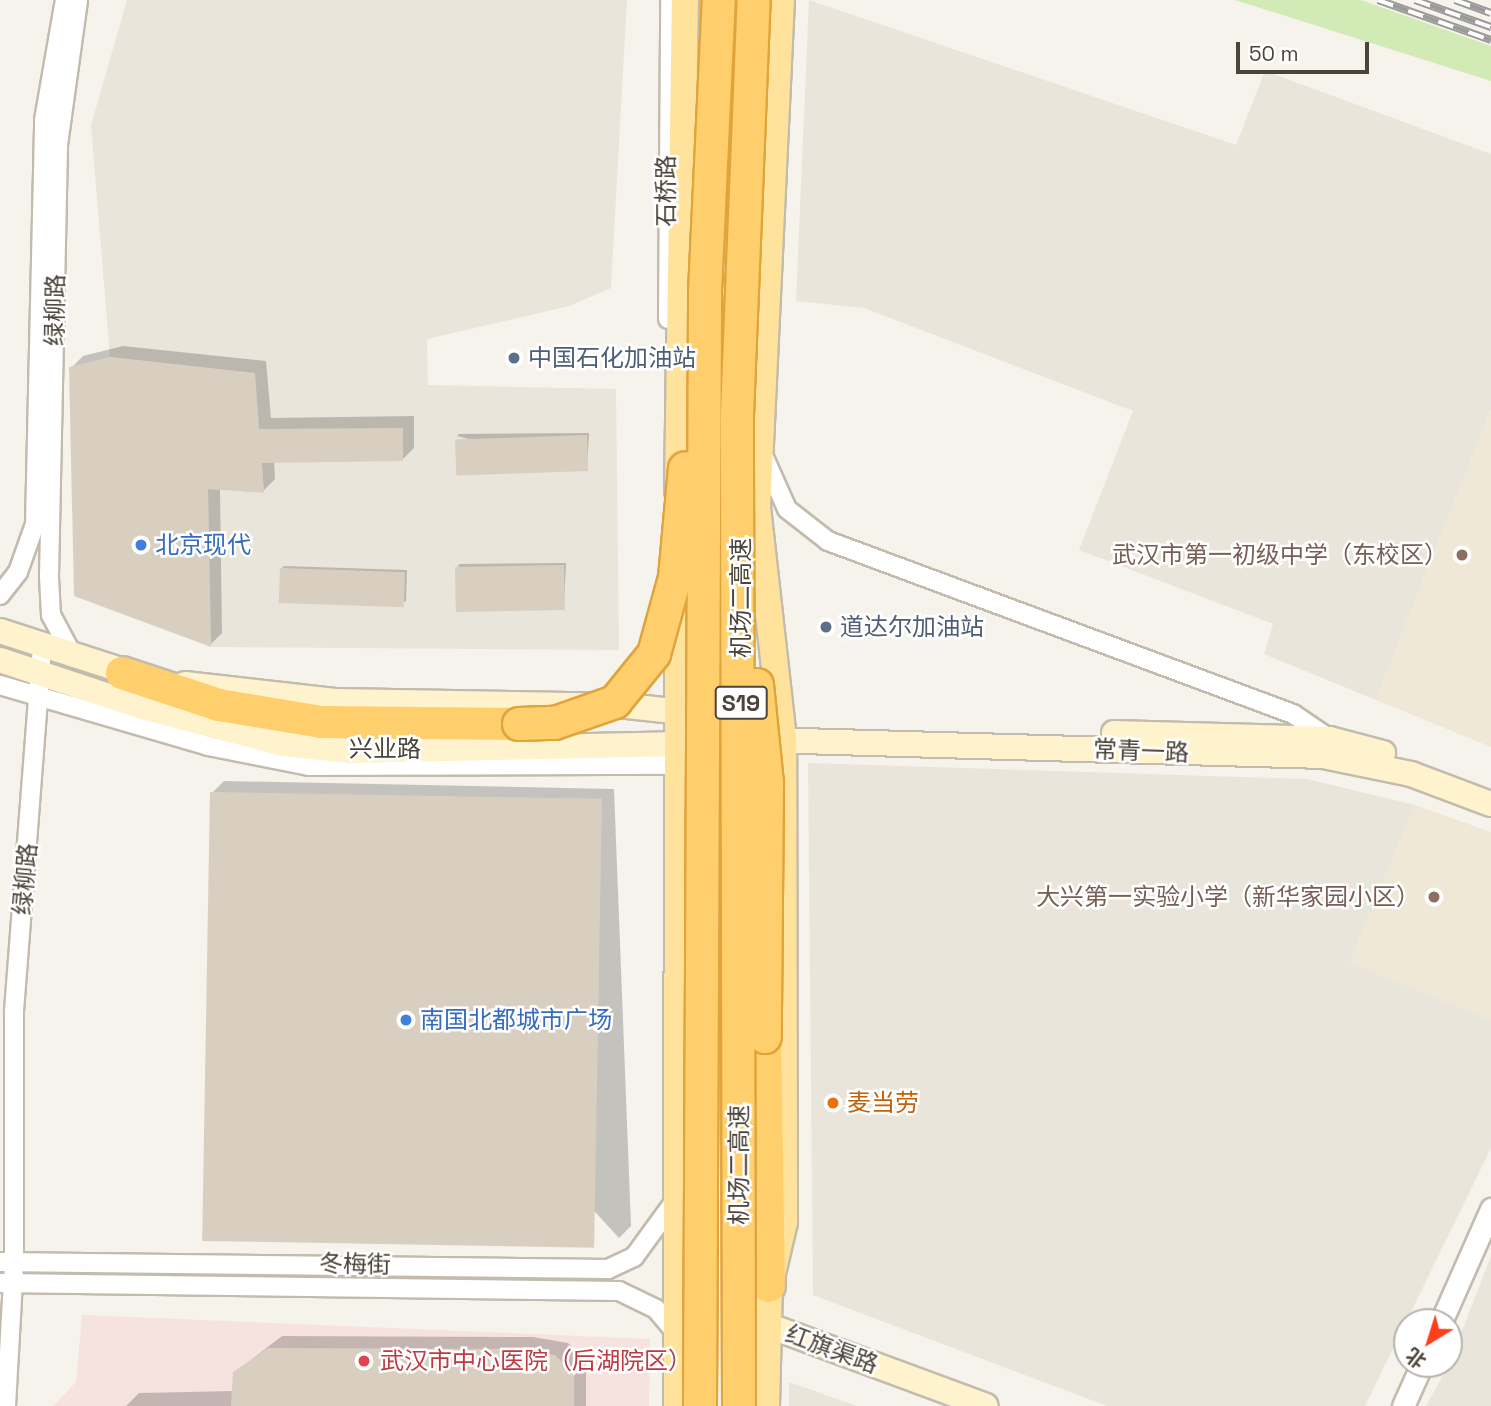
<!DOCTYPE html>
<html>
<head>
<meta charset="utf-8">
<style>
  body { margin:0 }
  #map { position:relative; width:1491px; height:1406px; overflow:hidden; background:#f6f3ec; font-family:"Space Grotesk","Noto Sans SC",sans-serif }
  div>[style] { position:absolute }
  .residential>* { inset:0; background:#eae5da }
  .education>* { inset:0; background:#efe8d6 }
  .medical>* { inset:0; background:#f6e3e0 }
  .green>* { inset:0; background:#d2eab5 }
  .shadow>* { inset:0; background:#0003 }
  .building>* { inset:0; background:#d8cfc1; transform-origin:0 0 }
  .roads { filter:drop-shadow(2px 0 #c2bbae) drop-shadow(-2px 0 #c2bbae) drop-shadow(0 2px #c2bbae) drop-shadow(0 -2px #c2bbae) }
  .minor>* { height:18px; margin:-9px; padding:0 9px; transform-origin:9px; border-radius:9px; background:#fff }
  .tertiary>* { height:21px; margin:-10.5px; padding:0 10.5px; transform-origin:10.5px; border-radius:10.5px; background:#fff }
  .secondary>* { height:24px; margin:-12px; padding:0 12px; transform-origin:12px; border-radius:12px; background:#fff3cd }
  .primary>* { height:26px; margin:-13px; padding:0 13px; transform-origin:13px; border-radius:13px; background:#ffe39c }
  .motorway>* { height:32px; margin:-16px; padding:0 16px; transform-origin:16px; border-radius:16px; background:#ffcf6e }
  .rail>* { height:8px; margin-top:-4px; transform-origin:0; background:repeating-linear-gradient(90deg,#fff 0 16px,#9a9a9a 0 32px); box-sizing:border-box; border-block:2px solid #9a9a9a }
  .bridges { filter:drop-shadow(2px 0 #e0a43c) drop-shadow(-2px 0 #e0a43c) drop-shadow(0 2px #e0a43c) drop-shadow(0 -2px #e0a43c) }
  .motorway-bridge>* { height:32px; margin:-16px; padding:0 16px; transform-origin:16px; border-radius:16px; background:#ffcf6e }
  .dots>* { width:19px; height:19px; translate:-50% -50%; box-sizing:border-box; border:4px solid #fff; border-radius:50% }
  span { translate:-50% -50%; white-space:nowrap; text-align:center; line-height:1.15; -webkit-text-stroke:5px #fff; paint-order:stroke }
  .shield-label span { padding:2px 5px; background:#fff; border:2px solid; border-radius:5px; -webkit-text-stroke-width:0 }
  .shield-label { font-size:23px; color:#4b4439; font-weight:700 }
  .street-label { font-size:24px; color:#4b4439 }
  .service-label { font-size:24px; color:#4e5e75 }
  .left { translate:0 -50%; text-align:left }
  .shop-label { font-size:24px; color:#366cbe }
  .education-label { font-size:24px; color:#785e54 }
  .right { translate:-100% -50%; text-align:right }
  .food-label { font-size:24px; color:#c56008 }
  .health-label { font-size:24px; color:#be3a42 }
  .north { position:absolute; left:1393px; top:1308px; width:70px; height:70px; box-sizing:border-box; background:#fff; border:2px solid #b7b4b0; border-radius:50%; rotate:218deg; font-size:19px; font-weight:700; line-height:28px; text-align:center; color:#4b4439 }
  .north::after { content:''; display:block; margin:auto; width:24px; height:32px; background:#fc3f1d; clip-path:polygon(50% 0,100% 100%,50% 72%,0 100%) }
  .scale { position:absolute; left:1236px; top:42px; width:133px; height:32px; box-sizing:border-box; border:4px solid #4b4439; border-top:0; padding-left:9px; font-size:21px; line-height:24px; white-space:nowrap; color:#4b4439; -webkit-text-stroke:5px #fff; paint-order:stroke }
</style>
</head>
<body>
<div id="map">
  <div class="residential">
    <div style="clip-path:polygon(127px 0,627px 0,611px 288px,569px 306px,427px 339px,428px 385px,616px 389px,619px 650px,211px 647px,208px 489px,264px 493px,255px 373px,110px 357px,91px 125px)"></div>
    <div style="clip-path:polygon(809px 0,1236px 145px,1265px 71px,1491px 154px,1491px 410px,1376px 700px,1264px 654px,1273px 624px,1079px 550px,1133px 411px,864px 308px,796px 301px)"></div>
    <div style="clip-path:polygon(808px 763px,1307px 779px,1415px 805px,1350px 962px,1491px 1020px,1491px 1148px,1365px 1406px,1107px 1406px,813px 1295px)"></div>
    <div style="clip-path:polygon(1491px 1256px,1491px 1406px,1426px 1406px,1449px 1364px)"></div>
    <div style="clip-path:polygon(789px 1382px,857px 1406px,789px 1406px)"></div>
  </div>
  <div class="education">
    <div style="clip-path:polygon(1491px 410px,1491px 747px,1376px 700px)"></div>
    <div style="clip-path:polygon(1415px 805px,1491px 832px,1491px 1020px,1350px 962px)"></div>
  </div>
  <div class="medical">
    <div style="clip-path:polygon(82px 1315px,650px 1339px,649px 1406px,53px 1406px,76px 1382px)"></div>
  </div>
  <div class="green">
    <div style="clip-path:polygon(1235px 0,1361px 0,1491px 46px,1491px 81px)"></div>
  </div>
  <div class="shadow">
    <div style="clip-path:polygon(123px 346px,266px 361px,271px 418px,414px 416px,414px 448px,402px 460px,274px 461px,275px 479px,263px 491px,220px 488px,222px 633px,210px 645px,71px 368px,83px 356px)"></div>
    <div style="clip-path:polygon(589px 433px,587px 470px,457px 436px,459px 434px)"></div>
    <div style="clip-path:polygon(566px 563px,564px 608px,457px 566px,460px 564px)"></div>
    <div style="clip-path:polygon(284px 566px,407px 570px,406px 602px,282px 568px)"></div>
    <div style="clip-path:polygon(224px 781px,614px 789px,631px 1226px,619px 1238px,212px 793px)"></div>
    <div style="clip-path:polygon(282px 1336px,533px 1337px,568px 1343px,586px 1361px,586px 1406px,126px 1406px,139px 1393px,233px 1391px,234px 1373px)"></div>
  </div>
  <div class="building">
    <div style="clip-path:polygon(110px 357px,255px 373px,259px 429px,403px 428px,403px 461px,262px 463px,264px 493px,208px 489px,211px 647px,74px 596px,69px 367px)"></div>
    <div style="left:587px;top:435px;width:36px;height:132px;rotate:88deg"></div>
    <div style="left:564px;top:565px;width:45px;height:109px;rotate:89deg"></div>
    <div style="left:280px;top:568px;width:125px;height:35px;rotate:2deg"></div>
    <div style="left:210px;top:792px;width:392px;height:449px;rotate:1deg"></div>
    <div style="clip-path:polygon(268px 1348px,519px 1349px,555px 1355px,574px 1374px,574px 1406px,231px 1406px,233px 1372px)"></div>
  </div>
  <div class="roads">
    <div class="minor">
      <div style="left:668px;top:319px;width:319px;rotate:-89.6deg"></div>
      <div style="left:762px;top:453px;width:61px;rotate:65.9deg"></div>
      <div style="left:787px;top:509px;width:52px;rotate:38deg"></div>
      <div style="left:828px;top:541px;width:496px;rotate:20.4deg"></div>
      <div style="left:1293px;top:714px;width:45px;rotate:34deg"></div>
      <div style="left:0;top:595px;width:29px;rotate:-52deg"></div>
      <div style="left:18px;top:572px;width:51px;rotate:-70.5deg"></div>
      <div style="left:35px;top:524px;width:404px;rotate:-88.7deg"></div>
      <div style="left:44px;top:120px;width:122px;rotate:-80.1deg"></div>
      <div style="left:74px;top:658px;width:49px;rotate:-118.1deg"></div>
      <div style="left:51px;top:615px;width:39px;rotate:-93deg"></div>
      <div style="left:49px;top:576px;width:431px;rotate:-88.8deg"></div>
      <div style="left:58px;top:145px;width:146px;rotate:-82.1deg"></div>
      <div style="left:0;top:685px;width:217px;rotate:16.3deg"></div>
      <div style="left:208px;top:746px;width:103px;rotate:11.2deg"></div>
      <div style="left:309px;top:766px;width:370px;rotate:-0.2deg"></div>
      <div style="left:0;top:1262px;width:608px;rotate:0.66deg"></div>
      <div style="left:608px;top:1269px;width:29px;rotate:-25deg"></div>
      <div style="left:634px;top:1257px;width:73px;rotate:-53.9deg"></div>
      <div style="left:0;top:1283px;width:619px;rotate:0.74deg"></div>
      <div style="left:619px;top:1291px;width:41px;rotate:25.9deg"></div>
      <div style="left:656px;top:1309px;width:33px;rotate:50deg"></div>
      <div style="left:6px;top:1406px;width:143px;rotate:-86.8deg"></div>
      <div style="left:14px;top:1263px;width:252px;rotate:-90deg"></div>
      <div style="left:14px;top:1011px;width:367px;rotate:-85.6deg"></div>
    </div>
    <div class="tertiary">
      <div style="left:1441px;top:1322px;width:124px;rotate:-66.1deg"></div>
      <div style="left:1403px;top:1406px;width:46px;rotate:-65.7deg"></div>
    </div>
    <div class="secondary">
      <div style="left:0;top:631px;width:146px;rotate:17.9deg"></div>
      <div style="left:0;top:660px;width:150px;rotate:18.3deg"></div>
      <div style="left:142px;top:707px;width:147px;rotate:14.6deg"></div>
      <div style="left:284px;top:744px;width:66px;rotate:6.1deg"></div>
      <div style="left:350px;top:751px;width:347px;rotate:-1.2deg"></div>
      <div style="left:185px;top:684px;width:153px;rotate:6.4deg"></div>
      <div style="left:337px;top:701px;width:290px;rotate:1deg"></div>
      <div style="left:627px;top:706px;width:130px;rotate:6.2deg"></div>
      <div style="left:1114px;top:733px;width:216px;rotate:1.6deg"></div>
      <div style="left:1330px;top:739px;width:55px;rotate:14.8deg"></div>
      <div style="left:765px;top:740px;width:558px;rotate:1.64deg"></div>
      <div style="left:1323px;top:756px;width:90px;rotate:11.6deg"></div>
      <div style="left:1411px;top:774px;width:85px;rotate:20.6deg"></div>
      <div style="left:767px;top:1325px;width:233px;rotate:20.3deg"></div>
    </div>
    <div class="primary">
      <div style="left:678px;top:491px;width:491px;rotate:-89.2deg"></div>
      <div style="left:677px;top:1406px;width:817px;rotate:-89.93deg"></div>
      <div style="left:766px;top:1406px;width:120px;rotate:-88.6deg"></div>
      <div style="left:769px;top:1286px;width:66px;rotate:-76.8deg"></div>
      <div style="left:784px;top:1222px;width:483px;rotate:-90.1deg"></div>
      <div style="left:783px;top:739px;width:232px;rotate:-96.4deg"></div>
      <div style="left:757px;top:508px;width:509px;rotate:-87.3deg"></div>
    </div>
    <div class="motorway">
      <div style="left:122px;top:673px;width:102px;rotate:18.3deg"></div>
      <div style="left:219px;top:705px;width:104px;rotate:9.4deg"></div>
      <div style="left:322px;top:722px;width:197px;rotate:0.6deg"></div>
      <div style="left:765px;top:1037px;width:249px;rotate:89.1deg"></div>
    </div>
  </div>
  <div class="rail">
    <div style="left:1378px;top:0;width:120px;rotate:19.5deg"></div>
    <div style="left:1415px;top:0;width:81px;rotate:19.6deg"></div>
    <div style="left:1455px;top:0;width:38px;rotate:20deg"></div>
  </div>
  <div class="bridges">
    <div class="motorway-bridge">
      <div style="left:757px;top:685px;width:99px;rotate:84.2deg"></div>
      <div style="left:767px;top:783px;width:254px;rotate:90.5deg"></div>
      <div style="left:519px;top:724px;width:36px;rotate:-2deg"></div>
      <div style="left:555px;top:723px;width:64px;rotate:-19.3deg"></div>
      <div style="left:615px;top:702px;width:62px;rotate:-50.9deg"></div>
      <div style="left:654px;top:654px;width:79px;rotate:-74.6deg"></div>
      <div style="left:675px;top:578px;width:110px;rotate:-84.8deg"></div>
      <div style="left:700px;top:1406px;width:1114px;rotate:-89.74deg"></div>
      <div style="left:705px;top:292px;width:292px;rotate:-87.3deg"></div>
      <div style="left:739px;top:1406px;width:991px;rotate:-90.12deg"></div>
      <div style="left:737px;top:415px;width:415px;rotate:-87.7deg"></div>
    </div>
  </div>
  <div class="dots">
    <div style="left:514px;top:358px;background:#5c6f8a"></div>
    <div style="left:141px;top:545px;background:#3f7fe0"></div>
    <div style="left:1462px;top:555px;background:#8d6e63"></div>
    <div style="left:826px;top:627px;background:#5c6f8a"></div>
    <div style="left:1434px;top:897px;background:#8d6e63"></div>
    <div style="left:406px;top:1020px;background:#3f7fe0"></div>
    <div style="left:833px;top:1103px;background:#e8710a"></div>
    <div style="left:364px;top:1361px;background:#e0444e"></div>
  </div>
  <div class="shield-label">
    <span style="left:741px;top:703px">S19</span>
  </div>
  <div class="street-label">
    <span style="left:666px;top:191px;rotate:-90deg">石桥路</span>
    <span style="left:55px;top:310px;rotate:-89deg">绿柳路</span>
    <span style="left:741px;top:598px;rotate:-90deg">机场二高速</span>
    <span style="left:385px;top:749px">兴业路</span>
    <span style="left:1141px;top:751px;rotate:2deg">常青一路</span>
    <span style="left:25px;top:879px;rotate:-85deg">绿柳路</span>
    <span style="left:739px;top:1165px;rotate:-90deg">机场二高速</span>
    <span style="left:355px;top:1264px;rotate:1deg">冬梅街</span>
    <span style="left:832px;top:1349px;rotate:20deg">红旗渠路</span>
  </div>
  <div class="service-label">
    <span class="left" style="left:528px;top:358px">中国石化加油站</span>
    <span class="left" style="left:840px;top:627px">道达尔加油站</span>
  </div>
  <div class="shop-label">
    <span class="left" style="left:155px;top:545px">北京现代</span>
    <span class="left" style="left:420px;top:1020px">南国北都城市广场</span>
  </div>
  <div class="education-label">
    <span class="right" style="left:1448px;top:555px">武汉市第一初级中学（东校区）</span>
    <span class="right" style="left:1420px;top:897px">大兴第一实验小学（新华家园小区）</span>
  </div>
  <div class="food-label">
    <span class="left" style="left:847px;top:1103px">麦当劳</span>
  </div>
  <div class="health-label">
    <span class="left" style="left:380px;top:1361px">武汉市中心医院（后湖院区）</span>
  </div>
  <div class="north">北</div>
  <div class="scale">50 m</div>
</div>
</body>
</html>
